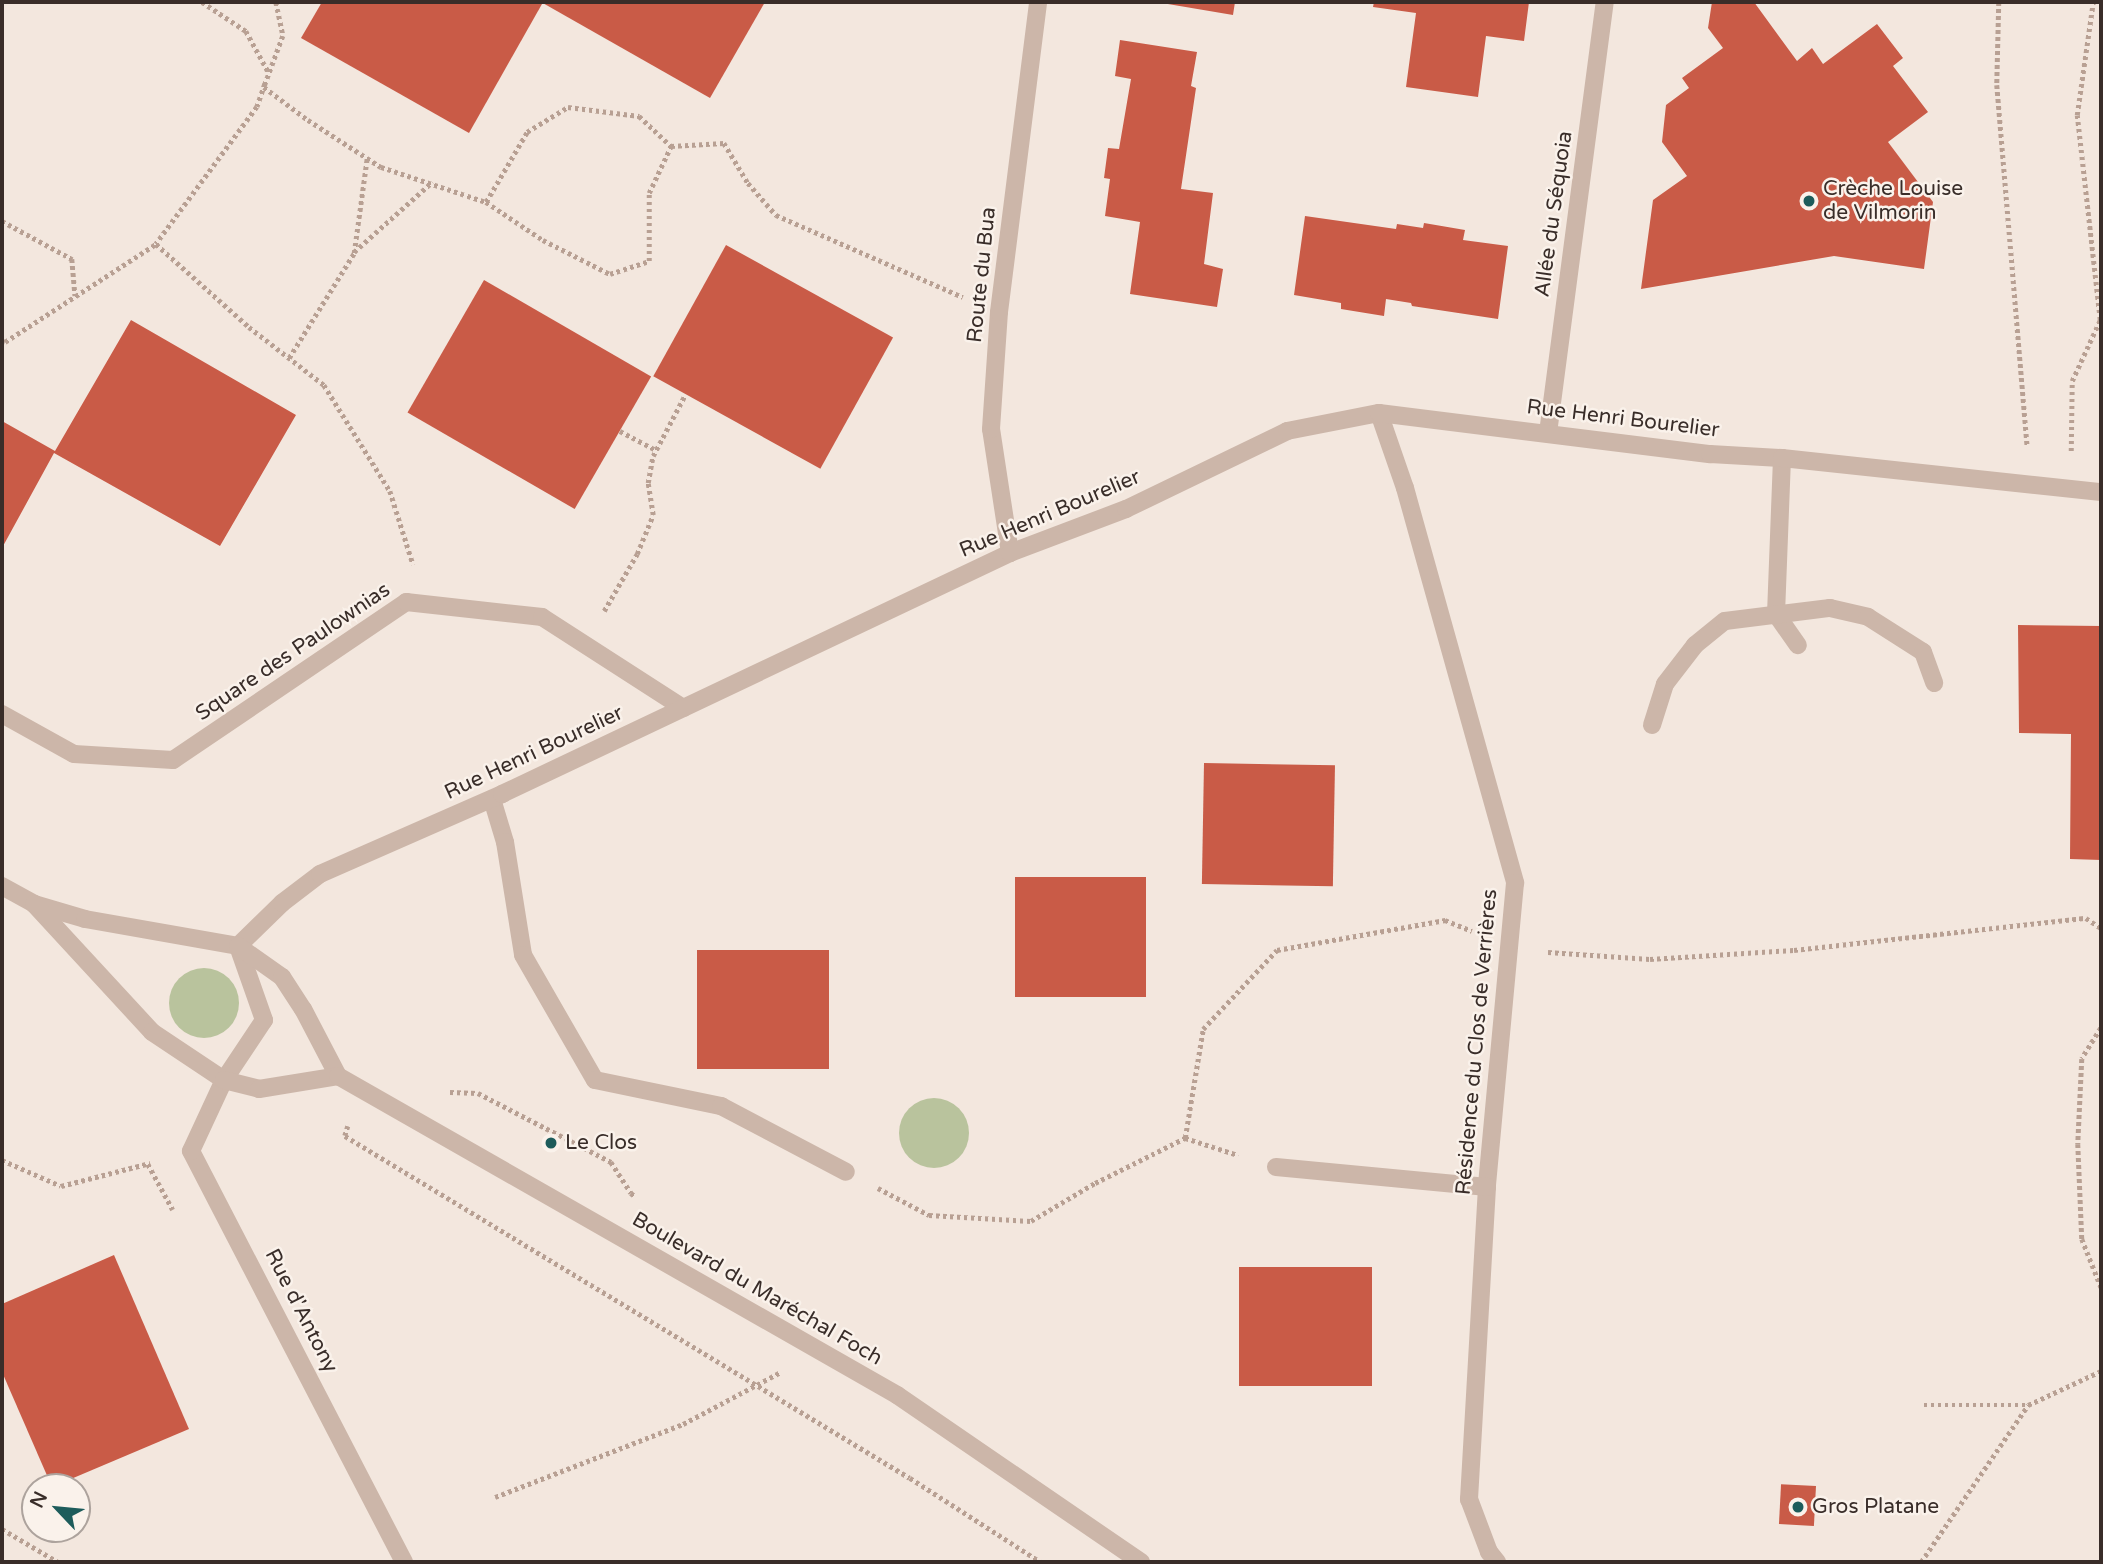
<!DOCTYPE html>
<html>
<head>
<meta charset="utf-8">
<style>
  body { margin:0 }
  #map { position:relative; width:2103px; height:1564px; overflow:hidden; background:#f3e7de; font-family:"Varela Round",sans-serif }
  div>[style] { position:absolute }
  .green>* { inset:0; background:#b9c39d }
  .round { border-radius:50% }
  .building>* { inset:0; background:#c95b47; transform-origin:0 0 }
  .path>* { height:4.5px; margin-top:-2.25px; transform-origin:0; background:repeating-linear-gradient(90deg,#b8a093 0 3.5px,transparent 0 7px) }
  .service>* { height:18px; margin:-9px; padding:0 9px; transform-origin:9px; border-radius:9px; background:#ccb6a9 }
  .minor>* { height:18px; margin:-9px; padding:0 9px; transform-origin:9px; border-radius:9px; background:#ccb6a9 }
  .tertiary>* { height:18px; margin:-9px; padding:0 9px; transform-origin:9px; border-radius:9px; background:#ccb6a9 }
  .dots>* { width:19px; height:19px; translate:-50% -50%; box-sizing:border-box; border:4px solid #faf2eb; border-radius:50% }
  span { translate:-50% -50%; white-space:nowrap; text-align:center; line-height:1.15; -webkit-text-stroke:5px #faf2eb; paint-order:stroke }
  .poi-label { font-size:21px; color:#392d29 }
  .left { translate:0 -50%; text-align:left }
  .street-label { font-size:21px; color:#392d29 }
  .frame { position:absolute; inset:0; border:4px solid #392d29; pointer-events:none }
  .north { position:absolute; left:21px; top:1473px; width:70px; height:70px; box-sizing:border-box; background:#faf2eb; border:2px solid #ada39d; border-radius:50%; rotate:296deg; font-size:19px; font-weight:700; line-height:28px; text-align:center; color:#392d29 }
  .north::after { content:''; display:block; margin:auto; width:24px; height:32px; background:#1d5c5b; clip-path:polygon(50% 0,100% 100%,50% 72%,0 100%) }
</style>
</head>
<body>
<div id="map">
  <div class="green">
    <div class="round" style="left:169px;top:968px;width:70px;height:70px"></div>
    <div class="round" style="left:899px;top:1098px;width:70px;height:70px"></div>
  </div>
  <div class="building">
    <div style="clip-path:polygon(322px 2px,538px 2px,542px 4px,469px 133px,301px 38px)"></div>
    <div style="clip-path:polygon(541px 2px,765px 2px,710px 98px)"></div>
    <div style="clip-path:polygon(1156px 2px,1235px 2px,1233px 15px)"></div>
    <div style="clip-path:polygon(1374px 2px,1529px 2px,1524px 41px,1486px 36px,1478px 97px,1406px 87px,1416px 13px,1373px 7px)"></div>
    <div style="clip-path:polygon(1712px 2px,1754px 2px,1797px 61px,1812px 48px,1823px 64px,1877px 24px,1903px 58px,1893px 66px,1928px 112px,1888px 142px,1933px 202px,1924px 269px,1834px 256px,1641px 289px,1653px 200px,1687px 176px,1662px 142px,1666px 105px,1689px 88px,1682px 78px,1723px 48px,1708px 28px)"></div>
    <div style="clip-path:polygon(1120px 40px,1197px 52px,1191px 86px,1196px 88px,1181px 189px,1213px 193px,1204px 264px,1223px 269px,1217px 307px,1130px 294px,1140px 222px,1105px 216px,1110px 179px,1104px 178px,1108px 148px,1119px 149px,1131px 79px,1115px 76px)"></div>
    <div style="clip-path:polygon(1305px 216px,1396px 229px,1397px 224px,1423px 228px,1424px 223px,1465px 230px,1463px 240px,1508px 246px,1498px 319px,1412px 306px,1411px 303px,1386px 299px,1384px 316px,1341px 309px,1341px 303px,1294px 295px)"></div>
    <div style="left:726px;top:245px;width:191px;height:150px;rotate:29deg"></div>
    <div style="left:484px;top:280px;width:193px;height:153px;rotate:30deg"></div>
    <div style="clip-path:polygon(131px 320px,296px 415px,220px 546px,54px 453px,2px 548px,2px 421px,55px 451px)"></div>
    <div style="clip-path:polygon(2018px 625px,2101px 626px,2101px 860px,2070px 859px,2071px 734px,2019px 733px)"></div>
    <div style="left:1204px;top:763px;width:131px;height:121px;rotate:1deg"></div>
    <div style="left:1015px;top:877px;width:131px;height:120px"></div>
    <div style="left:697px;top:950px;width:132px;height:119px"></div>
    <div style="clip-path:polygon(114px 1255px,189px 1429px,52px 1487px,2px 1372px,2px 1304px)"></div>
    <div style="left:1239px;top:1267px;width:133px;height:119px"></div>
    <div style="left:1816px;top:1486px;width:40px;height:35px;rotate:93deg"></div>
  </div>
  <div class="path">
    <div style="left:202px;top:2px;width:53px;rotate:33.4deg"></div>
    <div style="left:246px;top:31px;width:48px;rotate:61.3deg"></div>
    <div style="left:276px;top:2px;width:35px;rotate:78deg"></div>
    <div style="left:283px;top:36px;width:54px;rotate:110.4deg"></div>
    <div style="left:264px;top:87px;width:55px;rotate:36.9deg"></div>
    <div style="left:308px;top:120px;width:87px;rotate:32.8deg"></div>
    <div style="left:381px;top:167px;width:111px;rotate:18.4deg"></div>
    <div style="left:486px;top:202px;width:69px;rotate:33.7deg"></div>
    <div style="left:543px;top:240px;width:75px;rotate:26.9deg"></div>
    <div style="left:610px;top:274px;width:41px;rotate:-18.4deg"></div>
    <div style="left:649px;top:261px;width:68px;rotate:-90deg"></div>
    <div style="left:649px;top:193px;width:52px;rotate:-64.9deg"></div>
    <div style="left:671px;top:146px;width:53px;rotate:-3.2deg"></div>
    <div style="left:724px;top:143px;width:47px;rotate:59deg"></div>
    <div style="left:748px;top:183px;width:43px;rotate:48.8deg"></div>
    <div style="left:776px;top:215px;width:204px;rotate:23.7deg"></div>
    <div style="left:1999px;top:2px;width:83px;rotate:91.4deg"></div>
    <div style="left:1997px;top:85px;width:362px;rotate:85.2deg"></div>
    <div style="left:265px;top:84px;width:24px;rotate:109deg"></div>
    <div style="left:257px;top:107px;width:170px;rotate:126.4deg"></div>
    <div style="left:156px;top:244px;width:125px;rotate:41.7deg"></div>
    <div style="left:249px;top:327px;width:95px;rotate:37.7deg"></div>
    <div style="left:324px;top:385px;width:125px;rotate:58.1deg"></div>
    <div style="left:390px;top:491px;width:77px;rotate:72.5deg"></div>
    <div style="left:486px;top:202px;width:81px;rotate:-59.6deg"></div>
    <div style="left:527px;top:132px;width:48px;rotate:-31.4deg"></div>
    <div style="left:568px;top:107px;width:72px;rotate:7.2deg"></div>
    <div style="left:639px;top:116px;width:44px;rotate:43.2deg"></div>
    <div style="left:2px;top:221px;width:80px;rotate:28.5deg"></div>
    <div style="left:72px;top:259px;width:37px;rotate:85deg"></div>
    <div style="left:354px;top:252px;width:105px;rotate:-41.9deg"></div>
    <div style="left:2px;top:341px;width:3px;rotate:18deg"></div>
    <div style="left:5px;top:342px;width:180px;rotate:-33deg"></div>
    <div style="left:289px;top:358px;width:123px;rotate:-58.2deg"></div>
    <div style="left:354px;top:253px;width:96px;rotate:-82.2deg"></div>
    <div style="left:620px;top:431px;width:41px;rotate:27.8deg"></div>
    <div style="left:2071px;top:451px;width:70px;rotate:-89.2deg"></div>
    <div style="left:2072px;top:381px;width:67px;rotate:-65.3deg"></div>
    <div style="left:2100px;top:320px;width:206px;rotate:-96.4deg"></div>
    <div style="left:2077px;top:115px;width:114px;rotate:-81.9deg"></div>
    <div style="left:604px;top:611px;width:66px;rotate:-59.9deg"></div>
    <div style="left:637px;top:554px;width:42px;rotate:-67.7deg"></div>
    <div style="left:653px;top:515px;width:32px;rotate:-99deg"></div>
    <div style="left:648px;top:483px;width:27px;rotate:-80deg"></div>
    <div style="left:653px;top:456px;width:69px;rotate:-62.3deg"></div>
    <div style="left:1548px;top:952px;width:102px;rotate:3.9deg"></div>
    <div style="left:1650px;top:959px;width:144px;rotate:-3.6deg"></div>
    <div style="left:1794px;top:950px;width:294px;rotate:-6.3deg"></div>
    <div style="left:2086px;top:918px;width:18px;rotate:34deg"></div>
    <div style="left:2101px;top:1028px;width:36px;rotate:122deg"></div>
    <div style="left:2082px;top:1059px;width:85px;rotate:92.7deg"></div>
    <div style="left:2078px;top:1144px;width:95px;rotate:87.6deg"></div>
    <div style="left:2082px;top:1239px;width:52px;rotate:68.4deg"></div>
    <div style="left:450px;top:1092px;width:28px;rotate:2deg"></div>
    <div style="left:478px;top:1093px;width:150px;rotate:27.4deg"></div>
    <div style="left:611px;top:1162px;width:37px;rotate:57deg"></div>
    <div style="left:631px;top:1193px;width:6px;rotate:39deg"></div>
    <div style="left:348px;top:1126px;width:10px;rotate:107deg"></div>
    <div style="left:345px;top:1136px;width:660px;rotate:31.19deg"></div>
    <div style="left:910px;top:1478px;width:156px;rotate:32.7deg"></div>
    <div style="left:1185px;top:1138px;width:110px;rotate:-80.6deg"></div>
    <div style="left:1203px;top:1029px;width:108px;rotate:-46.9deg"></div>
    <div style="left:1277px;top:950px;width:171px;rotate:-10.1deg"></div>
    <div style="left:1445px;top:920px;width:29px;rotate:22deg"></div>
    <div style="left:2px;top:1160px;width:64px;rotate:23.8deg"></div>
    <div style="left:61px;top:1186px;width:92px;rotate:-14.5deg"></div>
    <div style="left:148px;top:1164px;width:52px;rotate:61.5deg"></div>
    <div style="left:878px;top:1188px;width:58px;rotate:27.9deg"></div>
    <div style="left:929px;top:1215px;width:102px;rotate:3.4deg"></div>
    <div style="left:1031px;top:1221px;width:74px;rotate:-30.7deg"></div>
    <div style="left:1095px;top:1183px;width:101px;rotate:-26.6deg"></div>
    <div style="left:1185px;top:1138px;width:56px;rotate:17.8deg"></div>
    <div style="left:1924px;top:1405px;width:103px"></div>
    <div style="left:495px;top:1497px;width:202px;rotate:-21.2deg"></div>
    <div style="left:683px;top:1424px;width:109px;rotate:-28deg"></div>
    <div style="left:2px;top:1529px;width:65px;rotate:30.5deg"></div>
    <div style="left:1921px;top:1562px;width:190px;rotate:-55.7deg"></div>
    <div style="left:2028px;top:1405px;width:81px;rotate:-25deg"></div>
  </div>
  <div class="service">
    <div style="left:1379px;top:413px;width:79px;rotate:70.9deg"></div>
    <div style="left:1405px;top:488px;width:410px;rotate:74.4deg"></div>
    <div style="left:1515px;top:883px;width:305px;rotate:95.3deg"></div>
    <div style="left:1487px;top:1187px;width:313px;rotate:93.3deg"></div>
    <div style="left:1469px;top:1499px;width:57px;rotate:69.3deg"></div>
    <div style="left:1489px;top:1552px;width:13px;rotate:51deg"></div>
    <div style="left:1782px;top:458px;width:156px;rotate:92.2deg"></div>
    <div style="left:1776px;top:614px;width:38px;rotate:55deg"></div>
    <div style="left:2px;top:714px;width:82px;rotate:29.1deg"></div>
    <div style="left:74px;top:754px;width:99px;rotate:3.5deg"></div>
    <div style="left:173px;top:760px;width:282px;rotate:-34.1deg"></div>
    <div style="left:406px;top:602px;width:137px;rotate:6.3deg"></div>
    <div style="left:542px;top:617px;width:168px;rotate:32.8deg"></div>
    <div style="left:1652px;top:725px;width:43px;rotate:-72.4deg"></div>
    <div style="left:1665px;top:684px;width:49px;rotate:-52.4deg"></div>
    <div style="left:1695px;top:645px;width:38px;rotate:-39deg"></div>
    <div style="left:1725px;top:621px;width:106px;rotate:-7.1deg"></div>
    <div style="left:1830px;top:608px;width:39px;rotate:13deg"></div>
    <div style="left:1868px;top:617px;width:65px;rotate:32.5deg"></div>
    <div style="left:1923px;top:652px;width:33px;rotate:70deg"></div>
    <div style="left:492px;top:799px;width:45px;rotate:73.2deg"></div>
    <div style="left:505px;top:842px;width:114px;rotate:80.9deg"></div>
    <div style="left:523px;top:955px;width:144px;rotate:60.1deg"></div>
    <div style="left:595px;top:1080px;width:129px;rotate:11.7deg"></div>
    <div style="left:721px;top:1106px;width:141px;rotate:27.8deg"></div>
    <div style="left:1276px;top:1167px;width:212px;rotate:5.4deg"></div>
  </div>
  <div class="minor">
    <div style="left:1548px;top:433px;width:435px;rotate:-82.5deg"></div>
    <div style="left:1010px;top:553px;width:125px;rotate:-98.7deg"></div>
    <div style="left:991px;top:429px;width:117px;rotate:-86.1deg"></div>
    <div style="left:999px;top:312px;width:312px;rotate:-82.8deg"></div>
    <div style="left:404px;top:1562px;width:463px;rotate:-117.4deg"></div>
    <div style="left:191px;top:1151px;width:78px;rotate:-65.1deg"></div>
    <div style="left:224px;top:1080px;width:72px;rotate:-56.3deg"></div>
    <div style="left:264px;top:1020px;width:78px;rotate:-109.4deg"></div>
    <div style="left:238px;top:946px;width:62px;rotate:-44.3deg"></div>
    <div style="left:282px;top:903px;width:48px;rotate:-37.3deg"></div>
    <div style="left:320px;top:874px;width:199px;rotate:-23.7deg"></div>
    <div style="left:502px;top:794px;width:562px;rotate:-25.38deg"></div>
    <div style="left:1010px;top:553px;width:124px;rotate:-20.8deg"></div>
    <div style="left:1126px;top:509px;width:179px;rotate:-25.8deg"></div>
    <div style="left:1287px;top:431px;width:94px;rotate:-11.1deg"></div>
    <div style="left:1379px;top:413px;width:334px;rotate:7.1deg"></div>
    <div style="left:1710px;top:454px;width:72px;rotate:3.2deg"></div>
    <div style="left:1782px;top:458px;width:321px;rotate:6.1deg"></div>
  </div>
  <div class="tertiary">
    <div style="left:2px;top:886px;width:37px;rotate:29deg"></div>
    <div style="left:34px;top:904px;width:53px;rotate:16.4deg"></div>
    <div style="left:85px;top:919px;width:155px;rotate:10deg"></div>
    <div style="left:238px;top:946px;width:54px;rotate:35.2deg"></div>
    <div style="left:282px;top:977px;width:38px;rotate:57deg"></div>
    <div style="left:303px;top:1009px;width:76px;rotate:62.4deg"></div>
    <div style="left:34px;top:904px;width:174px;rotate:47.3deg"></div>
    <div style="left:152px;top:1032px;width:87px;rotate:33.7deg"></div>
    <div style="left:224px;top:1080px;width:36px;rotate:14deg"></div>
    <div style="left:259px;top:1089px;width:80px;rotate:-9.3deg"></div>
    <div style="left:338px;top:1076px;width:644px;rotate:29.71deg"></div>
    <div style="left:897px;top:1395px;width:296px;rotate:34.4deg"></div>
  </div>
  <div class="dots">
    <div style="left:1809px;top:201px;background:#1d5c5b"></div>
    <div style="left:551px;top:1143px;background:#1d5c5b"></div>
    <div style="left:1798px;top:1507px;background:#1d5c5b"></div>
  </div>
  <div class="poi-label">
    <span class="left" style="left:1823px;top:201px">Crèche Louise<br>de Vilmorin</span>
    <span class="left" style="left:565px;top:1143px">Le Clos</span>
    <span class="left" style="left:1812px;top:1507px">Gros Platane</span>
  </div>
  <div class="street-label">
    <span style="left:1554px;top:214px;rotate:-82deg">Allée du Séquoia</span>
    <span style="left:982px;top:275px;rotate:-84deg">Route du Bua</span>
    <span style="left:1623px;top:419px;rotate:7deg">Rue Henri Bourelier</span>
    <span style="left:1050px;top:514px;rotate:-23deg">Rue Henri Bourelier</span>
    <span style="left:293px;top:652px;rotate:-34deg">Square des Paulownias</span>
    <span style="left:534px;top:753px;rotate:-25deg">Rue Henri Bourelier</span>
    <span style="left:1477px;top:1042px;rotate:-85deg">Résidence du Clos de Verrières</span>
    <span style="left:757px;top:1289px;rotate:30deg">Boulevard du Maréchal Foch</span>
    <span style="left:301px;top:1311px;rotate:63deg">Rue d'Antony</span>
  </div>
  <div class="frame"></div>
  <div class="north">N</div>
</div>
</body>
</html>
